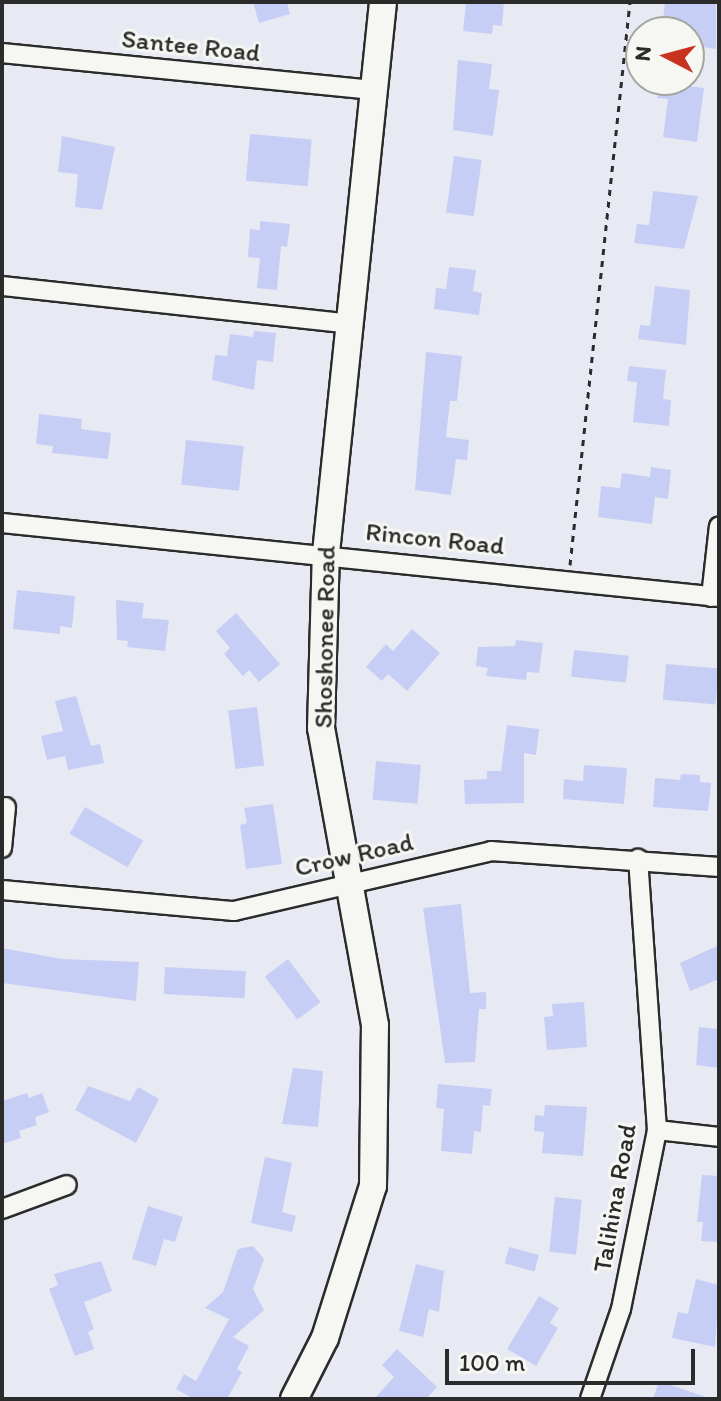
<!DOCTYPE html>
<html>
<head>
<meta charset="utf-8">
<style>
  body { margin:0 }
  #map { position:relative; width:721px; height:1401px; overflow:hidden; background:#e8eaf3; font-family:Itim,sans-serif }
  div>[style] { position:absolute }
  .building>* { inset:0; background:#c7cef6; transform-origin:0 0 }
  .path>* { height:3px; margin-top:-1.5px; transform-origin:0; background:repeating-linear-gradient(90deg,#2b2b2b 0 6px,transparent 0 12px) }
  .roads { filter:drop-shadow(2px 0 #2b2b2b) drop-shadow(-2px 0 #2b2b2b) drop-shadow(0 2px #2b2b2b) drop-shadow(0 -2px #2b2b2b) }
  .street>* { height:18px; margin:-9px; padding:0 9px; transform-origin:9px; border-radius:9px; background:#f6f6f2 }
  .secondary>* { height:26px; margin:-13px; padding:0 13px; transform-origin:13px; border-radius:13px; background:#f6f6f2 }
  span { translate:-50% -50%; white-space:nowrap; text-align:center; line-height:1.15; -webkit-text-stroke:6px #f6f6f2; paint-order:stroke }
  .street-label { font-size:26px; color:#2b2b2b }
  .frame { position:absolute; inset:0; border:4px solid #2b2b2b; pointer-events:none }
  .north { position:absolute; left:625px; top:16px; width:80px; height:80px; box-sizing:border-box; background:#f6f6f2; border:2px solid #a5a5a2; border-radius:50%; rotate:276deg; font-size:22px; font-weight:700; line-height:32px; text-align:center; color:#2b2b2b }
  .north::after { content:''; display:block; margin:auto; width:28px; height:36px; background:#c8321e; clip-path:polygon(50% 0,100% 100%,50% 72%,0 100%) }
  .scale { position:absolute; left:445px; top:1349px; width:250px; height:36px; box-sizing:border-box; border:4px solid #2b2b2b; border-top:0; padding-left:10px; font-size:24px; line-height:28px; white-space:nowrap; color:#2b2b2b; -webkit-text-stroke:6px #f6f6f2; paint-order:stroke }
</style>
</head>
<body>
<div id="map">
  <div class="building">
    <div style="clip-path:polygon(253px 2px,287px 2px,290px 14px,259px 23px)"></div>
    <div style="clip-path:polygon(466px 2px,504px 2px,502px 26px,493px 25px,492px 34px,463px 31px)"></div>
    <div style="clip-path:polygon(665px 2px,716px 2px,716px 49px,689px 45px,689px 32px,662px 29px)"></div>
    <div style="clip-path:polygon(458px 60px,492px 64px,489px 89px,499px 90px,493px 136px,453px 130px)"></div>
    <div style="clip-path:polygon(659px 82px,704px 88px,697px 142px,663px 137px,668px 99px,657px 98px)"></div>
    <div style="left:250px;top:134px;width:62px;height:47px;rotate:5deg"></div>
    <div style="clip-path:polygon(62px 136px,115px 147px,102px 210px,75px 207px,78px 174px,58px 172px)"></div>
    <div style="left:454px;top:156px;width:28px;height:57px;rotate:8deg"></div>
    <div style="clip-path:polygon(653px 191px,698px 196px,684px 249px,634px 243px,637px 224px,649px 225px)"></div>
    <div style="clip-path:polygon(260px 221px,290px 224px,287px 247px,281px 246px,277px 290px,257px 288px,260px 258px,248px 257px,250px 229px,260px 230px)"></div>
    <div style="clip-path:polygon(449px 267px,476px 270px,473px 291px,482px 293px,479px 315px,434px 309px,436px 288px,446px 289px)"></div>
    <div style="clip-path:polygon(655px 286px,690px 290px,686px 345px,638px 339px,640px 325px,650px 326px)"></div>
    <div style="clip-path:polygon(254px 331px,276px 333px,273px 362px,257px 360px,254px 390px,212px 380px,215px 355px,227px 356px,230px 334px,253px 337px)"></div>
    <div style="clip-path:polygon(426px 352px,462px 356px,457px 401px,450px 401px,446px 437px,469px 440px,467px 460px,456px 459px,451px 495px,415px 490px)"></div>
    <div style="clip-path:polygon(629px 366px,666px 370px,663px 399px,671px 400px,669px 426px,633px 422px,637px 382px,627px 381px)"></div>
    <div style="clip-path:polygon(39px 414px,82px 419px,81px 429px,111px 433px,108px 459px,52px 453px,53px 446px,36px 444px)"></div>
    <div style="left:186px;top:440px;width:58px;height:45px;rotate:6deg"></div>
    <div style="clip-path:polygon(651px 467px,671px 470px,668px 499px,655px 497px,652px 524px,598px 517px,601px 486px,620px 488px,622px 473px,650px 477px)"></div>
    <div style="clip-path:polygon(17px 590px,75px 596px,72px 628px,60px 626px,60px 634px,13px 629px)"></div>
    <div style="clip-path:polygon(116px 600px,144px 603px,142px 618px,169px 620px,165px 651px,127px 647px,128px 641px,117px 640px)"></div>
    <div style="clip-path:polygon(236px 613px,280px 664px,259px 682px,249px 670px,243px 676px,224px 654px,230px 648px,216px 631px)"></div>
    <div style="clip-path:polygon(412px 629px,440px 653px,407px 691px,388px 674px,382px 681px,366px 667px,386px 644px,393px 651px)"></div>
    <div style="clip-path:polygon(516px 640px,543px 643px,539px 673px,527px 672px,526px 680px,486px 676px,488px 668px,476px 666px,478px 647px,515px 646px)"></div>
    <div style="left:574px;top:650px;width:55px;height:27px;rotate:6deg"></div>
    <div style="left:666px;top:664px;width:53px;height:36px;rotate:5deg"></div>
    <div style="clip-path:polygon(76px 696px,91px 746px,100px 744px,104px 763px,68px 770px,65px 756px,47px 760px,41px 736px,63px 731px,55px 701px)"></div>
    <div style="left:257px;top:707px;width:59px;height:29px;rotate:83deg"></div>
    <div style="clip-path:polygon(507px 725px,539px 729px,536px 755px,524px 753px,524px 803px,465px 804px,464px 780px,487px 779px,487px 771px,501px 771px)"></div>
    <div style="left:376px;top:761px;width:45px;height:39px;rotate:5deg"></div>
    <div style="clip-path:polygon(584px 765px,627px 768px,624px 804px,563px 799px,564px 779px,583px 781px)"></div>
    <div style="clip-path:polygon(681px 774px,700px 775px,700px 782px,711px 783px,708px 811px,653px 807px,655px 778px,680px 780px)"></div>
    <div style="clip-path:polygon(273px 804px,282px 864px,246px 869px,240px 825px,247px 823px,244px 808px)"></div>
    <div style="left:85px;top:807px;width:67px;height:31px;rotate:30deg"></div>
    <div style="clip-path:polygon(461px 904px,470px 993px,486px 992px,486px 1009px,479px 1009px,475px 1062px,445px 1063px,423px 908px)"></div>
    <div style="clip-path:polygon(719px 945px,719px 979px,690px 991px,680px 963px)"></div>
    <div style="clip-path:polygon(2px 948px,62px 959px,139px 962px,136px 1001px,2px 983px)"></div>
    <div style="left:288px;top:959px;width:54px;height:29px;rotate:53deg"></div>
    <div style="left:165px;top:967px;width:81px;height:27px;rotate:3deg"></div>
    <div style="clip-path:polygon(584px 1002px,587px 1047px,547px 1050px,544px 1017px,553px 1016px,552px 1004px)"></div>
    <div style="clip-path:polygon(699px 1027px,719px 1029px,719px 1068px,696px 1065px)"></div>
    <div style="clip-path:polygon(293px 1068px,323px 1071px,318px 1127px,282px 1124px)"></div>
    <div style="clip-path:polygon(438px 1084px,492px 1089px,490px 1106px,483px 1105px,481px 1132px,474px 1131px,472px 1154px,441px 1151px,444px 1109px,436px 1108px)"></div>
    <div style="clip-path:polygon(88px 1086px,130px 1101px,138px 1087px,159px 1099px,136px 1143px,75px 1110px)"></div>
    <div style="clip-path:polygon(27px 1093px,29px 1098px,42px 1093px,49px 1112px,35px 1117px,37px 1125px,19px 1131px,21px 1138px,2px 1144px,2px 1101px)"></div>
    <div style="clip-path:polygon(545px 1105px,587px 1107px,583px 1156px,542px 1153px,544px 1132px,534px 1131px,535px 1115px,544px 1116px)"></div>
    <div style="clip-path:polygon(265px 1157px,292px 1163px,282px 1212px,296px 1216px,292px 1232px,251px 1223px)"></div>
    <div style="clip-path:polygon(702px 1175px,719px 1176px,719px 1242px,701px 1241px,703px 1222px,697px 1222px)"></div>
    <div style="left:555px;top:1197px;width:27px;height:55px;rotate:6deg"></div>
    <div style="clip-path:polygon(148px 1206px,183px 1217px,175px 1242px,164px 1239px,156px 1266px,132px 1259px)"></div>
    <div style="clip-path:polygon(253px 1246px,264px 1259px,253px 1289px,264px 1310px,233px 1337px,249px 1346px,237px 1369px,242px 1372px,227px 1399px,194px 1399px,176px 1389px,184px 1374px,196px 1381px,229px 1319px,205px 1308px,223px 1292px,238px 1249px)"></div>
    <div style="left:509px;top:1247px;width:31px;height:17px;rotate:15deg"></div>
    <div style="clip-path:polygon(101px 1261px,112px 1291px,84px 1302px,94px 1329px,88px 1332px,94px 1349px,75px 1356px,49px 1289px,58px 1285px,54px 1274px)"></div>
    <div style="clip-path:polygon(416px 1264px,444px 1271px,439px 1312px,429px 1309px,423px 1337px,399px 1331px)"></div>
    <div style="clip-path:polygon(696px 1279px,719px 1285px,715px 1347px,672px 1338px,678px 1312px,688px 1314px)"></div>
    <div style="clip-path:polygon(539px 1296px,559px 1308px,550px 1323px,558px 1328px,536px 1366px,507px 1349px)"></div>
    <div style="clip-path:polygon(397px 1349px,437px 1387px,426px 1399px,374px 1399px,394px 1377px,382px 1365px)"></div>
    <div style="clip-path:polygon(659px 1381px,706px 1397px,705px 1399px,653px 1399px)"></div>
  </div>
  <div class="path">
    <div style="left:570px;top:565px;width:566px;rotate:-83.92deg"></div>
  </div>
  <div class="roads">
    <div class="street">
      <div style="left:2px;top:53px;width:374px;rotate:5.7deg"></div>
      <div style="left:2px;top:286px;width:350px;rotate:6.2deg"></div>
      <div style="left:2px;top:523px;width:721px;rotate:5.89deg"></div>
      <div style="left:711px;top:597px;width:71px;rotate:-83.6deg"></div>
      <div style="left:2px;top:848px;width:41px;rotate:-84.4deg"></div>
      <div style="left:2px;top:890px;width:233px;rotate:5.2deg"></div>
      <div style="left:234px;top:911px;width:264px;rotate:-13.1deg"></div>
      <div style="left:491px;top:851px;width:229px;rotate:4deg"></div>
      <div style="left:657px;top:1130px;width:62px;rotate:6.4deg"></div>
      <div style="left:2px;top:1209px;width:69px;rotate:-20.3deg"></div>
      <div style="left:590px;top:1399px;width:95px;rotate:-71deg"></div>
      <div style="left:621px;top:1309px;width:183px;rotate:-78.6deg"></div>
      <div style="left:657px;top:1130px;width:272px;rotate:-94deg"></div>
    </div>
    <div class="secondary">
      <div style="left:294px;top:1399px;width:68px;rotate:-63.1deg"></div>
      <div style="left:325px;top:1338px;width:159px;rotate:-72.5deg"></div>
      <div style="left:373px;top:1186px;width:161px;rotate:-89.3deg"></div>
      <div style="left:375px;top:1025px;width:302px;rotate:-100.3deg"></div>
      <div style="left:321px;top:728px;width:175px;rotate:-88.4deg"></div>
      <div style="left:326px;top:553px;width:554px;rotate:-84.09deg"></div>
    </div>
  </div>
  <div class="street-label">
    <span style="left:191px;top:46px;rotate:6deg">Santee Road</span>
    <span style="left:435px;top:539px;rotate:6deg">Rincon Road</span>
    <span style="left:325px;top:637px;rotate:-89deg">Shoshonee Road</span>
    <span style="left:354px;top:855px;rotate:-13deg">Crow Road</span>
    <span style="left:615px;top:1198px;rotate:-80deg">Talihina Road</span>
  </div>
  <div class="frame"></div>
  <div class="north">N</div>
  <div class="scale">100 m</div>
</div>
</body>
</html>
